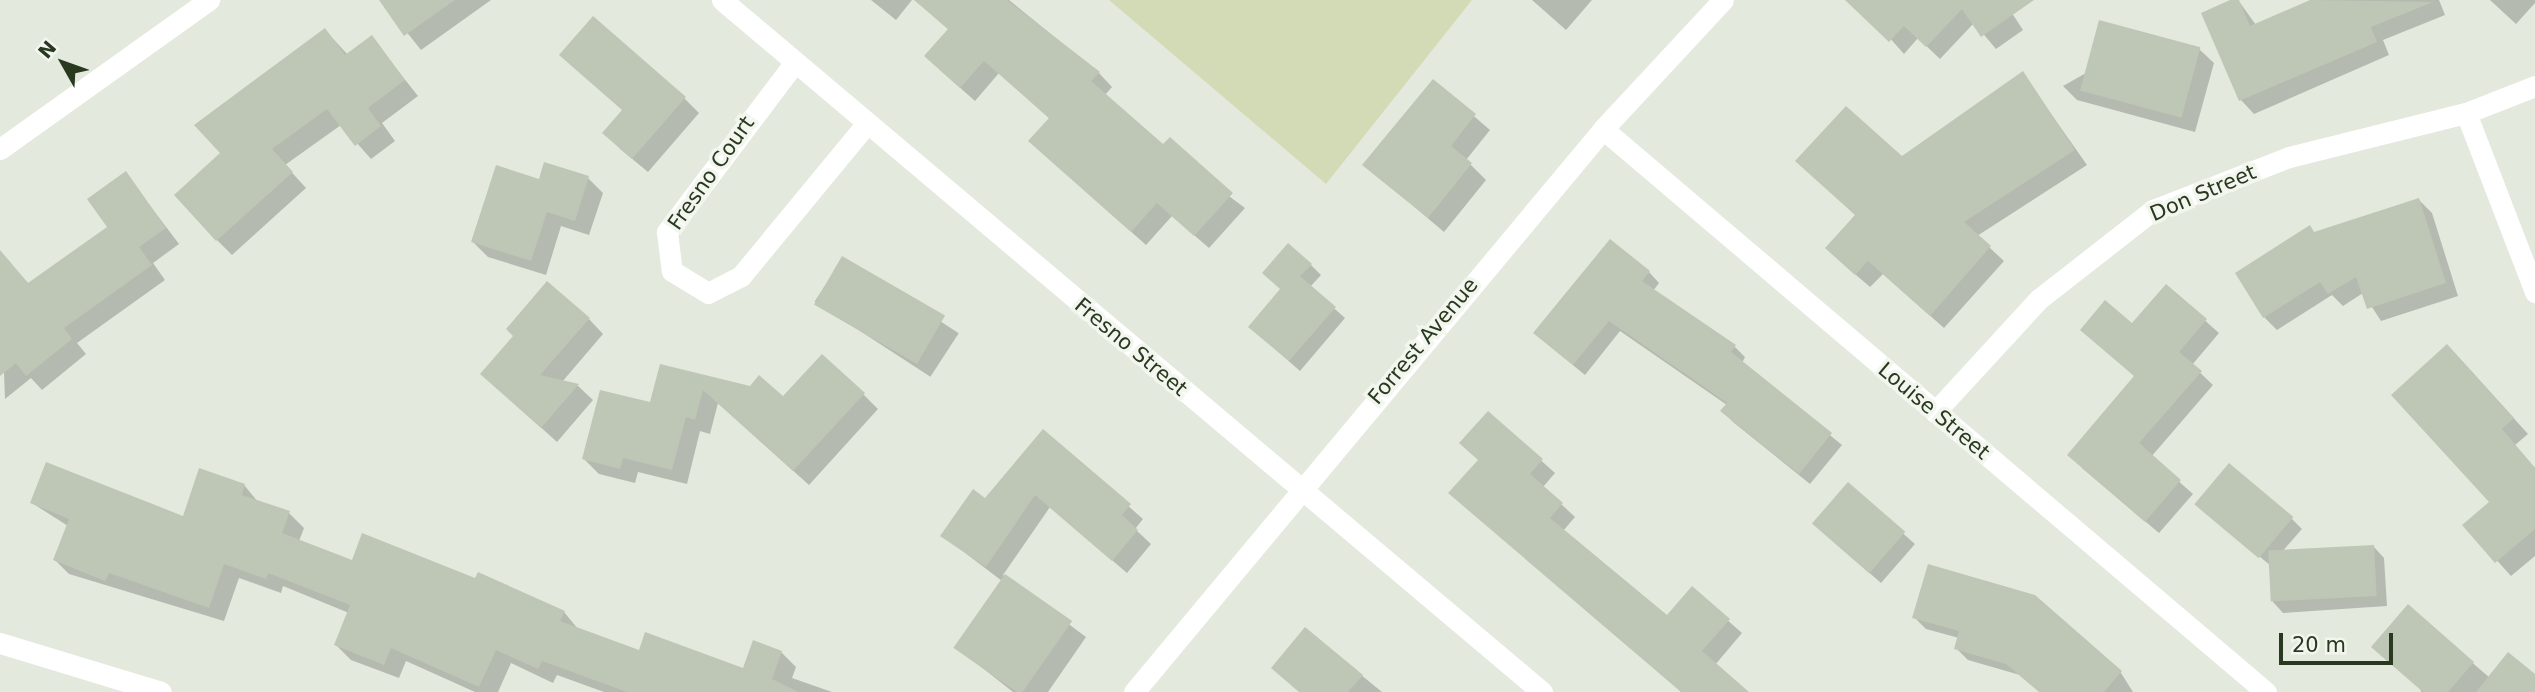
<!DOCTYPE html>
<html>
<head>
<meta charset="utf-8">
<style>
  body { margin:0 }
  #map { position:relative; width:2535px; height:692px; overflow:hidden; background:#e3e9dd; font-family:"DejaVu Sans",sans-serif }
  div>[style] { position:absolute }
  .green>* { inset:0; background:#d3dbb6 }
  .shadow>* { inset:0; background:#0003; transform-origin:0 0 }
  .building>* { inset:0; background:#bec7b6; transform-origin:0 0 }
  .minor>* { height:21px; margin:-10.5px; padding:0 10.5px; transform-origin:10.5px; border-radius:10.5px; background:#fff }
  span { translate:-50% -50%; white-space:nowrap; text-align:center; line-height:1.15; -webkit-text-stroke:7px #f2f6ee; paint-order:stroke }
  .street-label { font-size:21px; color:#28391f }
  .north { position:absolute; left:28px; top:28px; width:70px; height:70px; -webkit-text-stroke:5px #f2f6ee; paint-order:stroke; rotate:310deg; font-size:19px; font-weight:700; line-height:28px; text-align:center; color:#28391f }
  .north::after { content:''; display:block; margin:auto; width:24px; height:32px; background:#28391f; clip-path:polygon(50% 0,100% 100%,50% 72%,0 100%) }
  .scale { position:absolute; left:2279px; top:633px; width:114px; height:32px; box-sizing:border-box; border:4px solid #28391f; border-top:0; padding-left:9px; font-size:21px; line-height:24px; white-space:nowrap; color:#28391f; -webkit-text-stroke:5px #f2f6ee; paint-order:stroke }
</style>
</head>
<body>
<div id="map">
  <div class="green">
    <div style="clip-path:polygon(1109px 0,1472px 0,1326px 184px)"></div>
  </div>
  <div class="shadow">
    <div style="clip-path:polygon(381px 0,491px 0,421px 50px)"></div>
    <div style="clip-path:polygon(871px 0,912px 0,896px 20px)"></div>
    <div style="clip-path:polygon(915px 0,1009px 0,1099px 73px,1112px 87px,1105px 95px,1163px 147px,1245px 208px,1209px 248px,1172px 216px,1146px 245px,1045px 155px,1050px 119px,999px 73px,975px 101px,940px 70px,949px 30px)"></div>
    <div style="clip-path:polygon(1532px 0,1592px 0,1566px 30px)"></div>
    <div style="clip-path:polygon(1856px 0,2012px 0,2006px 4px,2023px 30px,1996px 49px,1974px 23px,1940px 59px,1918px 38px,1904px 54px)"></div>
    <div style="clip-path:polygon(2238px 0,2256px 25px,2315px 0,2439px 0,2445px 15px,2383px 40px,2389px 55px,2254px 114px,2241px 100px,2203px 13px)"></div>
    <div style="clip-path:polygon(2490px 0,2535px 0,2535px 3px,2516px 24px)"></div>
    <div style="clip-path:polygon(325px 30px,348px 55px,372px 38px,418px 96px,382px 123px,395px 141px,371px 159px,341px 125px,285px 165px,306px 188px,232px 255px,217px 240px,222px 153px)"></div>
    <div style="clip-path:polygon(2199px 49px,2214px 63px,2195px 132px,2077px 100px,2063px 86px,2086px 73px)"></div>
    <div style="clip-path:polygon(2023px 74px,2087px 165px,1977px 236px,2004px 261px,1944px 328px,1883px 274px,1870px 287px,1841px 262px,1857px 215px,1902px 159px)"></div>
    <div style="clip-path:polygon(1433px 81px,1490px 130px,1466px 160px,1486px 180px,1444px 232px,1365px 165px)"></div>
    <div style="clip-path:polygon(684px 98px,699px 113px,648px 172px,619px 148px)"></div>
    <div style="clip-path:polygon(126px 174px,179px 244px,153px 263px,165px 280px,77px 343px,86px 354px,42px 390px,31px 378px,5px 399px,0 266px,7px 261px,29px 284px,109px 227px)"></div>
    <div style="clip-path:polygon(588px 178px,603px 193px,589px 235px,561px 226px,546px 275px,488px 257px,473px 242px,540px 181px)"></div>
    <div style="clip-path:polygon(2419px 200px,2432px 213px,2458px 296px,2381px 321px,2363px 293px,2343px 306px,2332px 295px,2277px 330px,2264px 317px,2310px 228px,2316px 234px)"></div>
    <div style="left:843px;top:258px;width:138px;height:52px;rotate:33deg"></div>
    <div style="clip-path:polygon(1311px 265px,1321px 275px,1310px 287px,1345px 318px,1300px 371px,1261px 337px,1282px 290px)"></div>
    <div style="clip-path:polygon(1649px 272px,1659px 283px,1653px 291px,1735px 347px,1745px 357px,1742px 363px,1842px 445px,1810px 484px,1733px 422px,1723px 411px,1727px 405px,1620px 331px,1585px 375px,1546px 343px)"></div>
    <div style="clip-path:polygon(2166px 286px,2219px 333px,2192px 365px,2213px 385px,2151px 457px,2193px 494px,2159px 533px,2082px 468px,2136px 377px,2132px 326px)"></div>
    <div style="clip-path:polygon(589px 319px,603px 334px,562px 382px,578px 386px,593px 400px,557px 442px,482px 374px)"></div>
    <div style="clip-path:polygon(2462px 361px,2528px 434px,2515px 445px,2535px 468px,2535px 556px,2511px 576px,2465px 525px,2491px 502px)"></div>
    <div style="clip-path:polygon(661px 366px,784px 399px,863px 394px,878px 409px,809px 485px,718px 403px,710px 434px,700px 431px,687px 484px,638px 472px,635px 483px,599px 474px,584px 459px,651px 404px)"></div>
    <div style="clip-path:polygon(1488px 413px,1555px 473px,1543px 487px,1575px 517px,1563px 531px,1667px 617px,1692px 589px,1742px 633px,1715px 665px,1747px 692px,1681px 692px,1479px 460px)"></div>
    <div style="clip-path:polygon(1044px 432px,1143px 519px,1135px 529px,1151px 544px,1127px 573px,1050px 507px,1003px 575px,1086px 637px,1048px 692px,1013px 692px,956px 647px,1002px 581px,943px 536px,985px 500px)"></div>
    <div style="clip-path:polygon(244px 485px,258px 502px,289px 513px,304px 528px,299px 541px,353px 562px,564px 612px,578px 629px,640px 652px,744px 670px,781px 652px,796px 667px,792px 678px,832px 692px,604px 692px,557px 675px,553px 683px,511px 663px,498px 692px,475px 692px,406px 661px,399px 678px,351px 660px,336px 645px,349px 613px,283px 586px,281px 593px,239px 578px,224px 621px,69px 574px,55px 560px,68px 526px,32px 503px,184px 518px)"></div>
    <div style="clip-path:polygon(1848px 485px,1915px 544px,1881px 583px,1825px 534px)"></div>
    <div style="clip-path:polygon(2207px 514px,2291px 518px,2302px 529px,2281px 553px,2374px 547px,2384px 558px,2387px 606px,2283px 613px,2273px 602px,2270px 565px)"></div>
    <div style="clip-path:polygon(2034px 597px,2121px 673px,2133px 692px,2040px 692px,2020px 675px,1968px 660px,1956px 648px,1959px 638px,1926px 629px,1914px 617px)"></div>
    <div style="clip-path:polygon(2408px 607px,2490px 678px,2535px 676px,2535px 692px,2421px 692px)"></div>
    <div style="clip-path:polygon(1306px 630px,1382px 692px,1300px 692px)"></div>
  </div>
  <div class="building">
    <div style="clip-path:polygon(379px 0,455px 0,404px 36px)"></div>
    <div style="clip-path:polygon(914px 0,1007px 0,1100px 72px,1091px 81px,1163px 144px,1170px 137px,1233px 193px,1194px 236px,1157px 203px,1131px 232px,1028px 141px,1049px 118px,984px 61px,960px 88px,924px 56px,948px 29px)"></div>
    <div style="clip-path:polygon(1845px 0,2034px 0,1981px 37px,1962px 9px,1926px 47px,1904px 26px,1889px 42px)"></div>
    <div style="clip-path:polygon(2230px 0,2239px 0,2250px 26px,2310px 0,2433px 2px,2371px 27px,2377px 42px,2239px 101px,2201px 13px)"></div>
    <div style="clip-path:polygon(593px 16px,686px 97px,632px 159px,602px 133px,622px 110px,559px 55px)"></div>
    <div style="left:2099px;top:20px;width:105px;height:73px;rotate:15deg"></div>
    <div style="clip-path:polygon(325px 28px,345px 55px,372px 35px,405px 80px,368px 108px,381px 126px,355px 146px,327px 109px,272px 149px,293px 172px,216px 241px,174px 195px,220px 153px,194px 125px)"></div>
    <div style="clip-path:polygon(2023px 71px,2075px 150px,1964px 222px,1991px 246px,1930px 316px,1868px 261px,1855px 275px,1825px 248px,1855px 215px,1795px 161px,1846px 106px,1902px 156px)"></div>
    <div style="clip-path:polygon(1433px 79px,1476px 114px,1451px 146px,1472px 163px,1428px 218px,1362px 165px)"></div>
    <div style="clip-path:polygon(544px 162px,589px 176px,575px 221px,547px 212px,531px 261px,471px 242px,496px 165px,539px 179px)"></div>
    <div style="clip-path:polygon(126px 171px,166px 228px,139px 247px,152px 265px,64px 328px,72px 339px,26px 376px,16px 363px,0 376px,0 250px,28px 283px,107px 227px,87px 199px)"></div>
    <div style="clip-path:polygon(2419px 198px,2446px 283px,2367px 309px,2356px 277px,2328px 294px,2320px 282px,2263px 318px,2235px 273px,2310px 225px,2314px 232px)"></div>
    <div style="clip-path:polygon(1610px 239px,1650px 271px,1642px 281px,1736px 345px,1731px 352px,1832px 433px,1799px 474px,1720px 411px,1727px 403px,1609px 321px,1573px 365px,1533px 333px)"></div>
    <div style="clip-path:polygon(1288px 243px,1312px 264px,1300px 276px,1336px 307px,1289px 361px,1248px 327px,1280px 289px,1262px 273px)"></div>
    <div style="left:842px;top:256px;width:119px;height:56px;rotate:30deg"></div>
    <div style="clip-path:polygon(547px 281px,590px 318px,540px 375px,579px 384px,541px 428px,480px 374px,513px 336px,506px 329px)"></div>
    <div style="clip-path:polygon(2166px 284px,2207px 319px,2179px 352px,2202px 371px,2139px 443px,2181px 480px,2145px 522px,2067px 455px,2134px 376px,2080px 330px,2105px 300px,2132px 323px)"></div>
    <div style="clip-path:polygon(2447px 344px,2514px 418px,2502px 429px,2535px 468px,2535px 529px,2495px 563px,2462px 525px,2489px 502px,2391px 395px)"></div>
    <div style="clip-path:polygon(822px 354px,865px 393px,793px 471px,703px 390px,695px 420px,686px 417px,672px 470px,623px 458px,620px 469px,582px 459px,600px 390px,650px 402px,660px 364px,750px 386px,759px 375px,783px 396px)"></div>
    <div style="clip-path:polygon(1488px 411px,1543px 459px,1530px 474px,1563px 503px,1550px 518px,1667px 615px,1692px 586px,1730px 619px,1702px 651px,1749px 692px,1681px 692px,1448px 493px,1478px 460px,1459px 443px)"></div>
    <div style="clip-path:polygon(1043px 429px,1131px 504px,1122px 515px,1138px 530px,1112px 561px,1035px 495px,986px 567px,940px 536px,973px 489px,985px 498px)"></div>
    <div style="clip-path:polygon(46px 462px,183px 516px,199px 468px,245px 484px,242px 495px,290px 511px,282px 533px,352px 560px,362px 533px,475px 578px,478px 572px,565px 611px,560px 621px,639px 650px,645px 632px,743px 668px,753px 640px,782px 651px,772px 679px,798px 692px,627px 692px,542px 661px,538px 669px,496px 650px,479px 687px,391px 648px,384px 665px,334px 645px,350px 605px,268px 573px,266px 579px,224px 564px,209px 608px,109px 573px,105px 581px,53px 560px,69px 519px,30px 503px)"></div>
    <div style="left:2229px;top:463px;width:84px;height:54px;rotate:40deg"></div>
    <div style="left:1848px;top:482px;width:76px;height:55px;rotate:41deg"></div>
    <div style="left:2374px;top:545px;width:51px;height:106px;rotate:87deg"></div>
    <div style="clip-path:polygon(1928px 564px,2035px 595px,2122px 671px,2104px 692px,2039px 692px,2006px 664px,1954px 649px,1959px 631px,1912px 618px)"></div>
    <div style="left:1005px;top:574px;width:82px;height:90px;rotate:35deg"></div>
    <div style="clip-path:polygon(2408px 604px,2474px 662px,2448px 692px,2423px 692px,2371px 647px)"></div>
    <div style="clip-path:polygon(1305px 627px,1363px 675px,1348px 692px,1299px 692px,1271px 668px)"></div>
    <div style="clip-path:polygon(2508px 652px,2535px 674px,2535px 692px,2476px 692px)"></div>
  </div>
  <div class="minor">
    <div style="left:722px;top:0;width:1073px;rotate:40.16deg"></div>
    <div style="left:795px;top:62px;width:213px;rotate:127deg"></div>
    <div style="left:667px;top:232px;width:39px;rotate:83deg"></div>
    <div style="left:672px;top:271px;width:42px;rotate:31.4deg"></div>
    <div style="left:708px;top:293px;width:37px;rotate:-27deg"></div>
    <div style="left:741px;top:276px;width:198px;rotate:-50.5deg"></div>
    <div style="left:2466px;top:113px;width:192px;rotate:68.9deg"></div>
    <div style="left:1603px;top:129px;width:870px;rotate:40.34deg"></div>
    <div style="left:0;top:149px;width:257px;rotate:-35.5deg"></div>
    <div style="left:1935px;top:412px;width:154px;rotate:-47.4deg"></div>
    <div style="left:2039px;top:299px;width:145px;rotate:-38deg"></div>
    <div style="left:2153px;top:210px;width:146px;rotate:-21.3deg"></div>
    <div style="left:2289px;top:157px;width:182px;rotate:-14deg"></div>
    <div style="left:2466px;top:113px;width:74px;rotate:-21.4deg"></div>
    <div style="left:0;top:643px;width:168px;rotate:16.9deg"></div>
    <div style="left:1134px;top:692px;width:733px;rotate:-50.2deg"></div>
    <div style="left:1603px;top:129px;width:176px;rotate:-47.1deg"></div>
  </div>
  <div class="street-label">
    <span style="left:711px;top:173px;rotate:-55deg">Fresno Court</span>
    <span style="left:2203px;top:193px;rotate:-23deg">Don Street</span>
    <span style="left:1423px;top:341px;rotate:-50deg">Forrest Avenue</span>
    <span style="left:1131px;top:347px;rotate:40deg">Fresno Street</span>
    <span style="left:1934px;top:411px;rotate:40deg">Louise Street</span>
  </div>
  <div class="north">N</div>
  <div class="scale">20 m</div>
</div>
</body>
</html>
